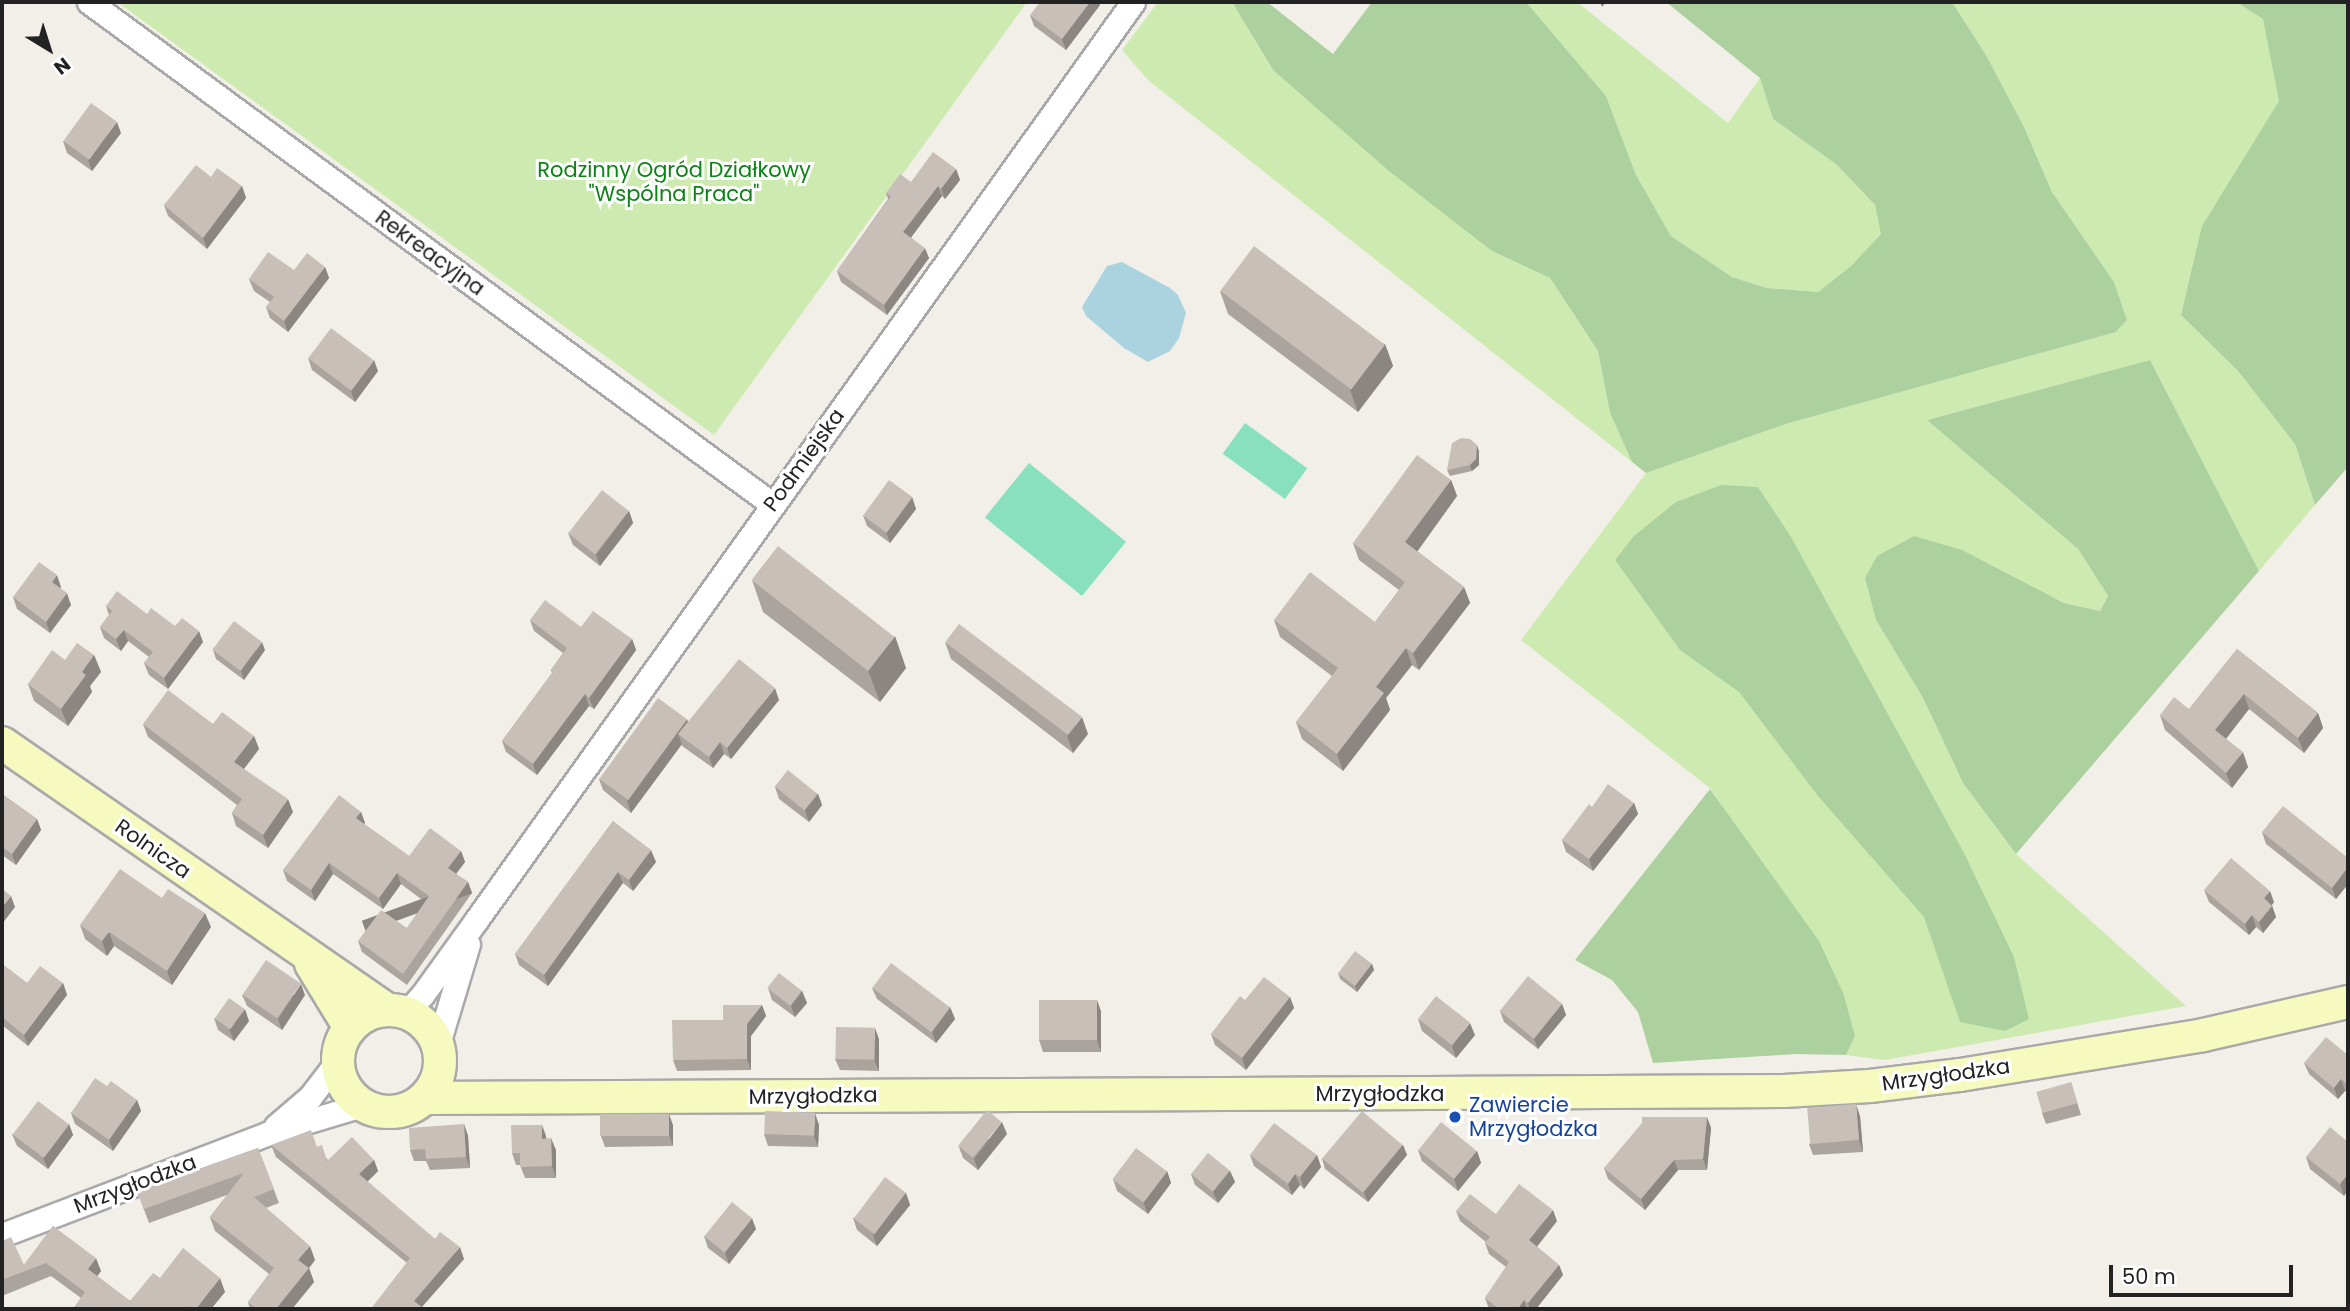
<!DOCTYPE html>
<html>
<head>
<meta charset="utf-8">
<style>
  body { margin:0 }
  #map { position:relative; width:2350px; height:1311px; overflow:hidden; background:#f2efe9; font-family:Poppins,sans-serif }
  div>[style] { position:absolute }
  .grass>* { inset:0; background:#cdebb0 }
  .forest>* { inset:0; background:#add19e }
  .pitch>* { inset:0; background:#88e0be; transform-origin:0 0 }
  .water>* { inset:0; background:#aad3df }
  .roads { filter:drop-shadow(2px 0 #a9a9a9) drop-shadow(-2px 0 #a9a9a9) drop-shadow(0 2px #a9a9a9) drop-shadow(0 -2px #a9a9a9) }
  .street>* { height:23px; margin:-11.5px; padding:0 11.5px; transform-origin:11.5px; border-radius:11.5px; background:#fff }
  .secondary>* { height:32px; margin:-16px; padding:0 16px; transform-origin:16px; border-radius:16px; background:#f7fabf }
  .secondary>.ring { margin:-16px; padding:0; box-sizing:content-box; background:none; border:32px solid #f7fabf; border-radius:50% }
  .wall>* { inset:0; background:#aba49e }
  .shaded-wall>* { inset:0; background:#8b8681; transform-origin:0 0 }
  .building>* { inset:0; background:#c7bfb8; transform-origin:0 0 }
  .dots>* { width:19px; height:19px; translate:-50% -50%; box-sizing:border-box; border:4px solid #fff; border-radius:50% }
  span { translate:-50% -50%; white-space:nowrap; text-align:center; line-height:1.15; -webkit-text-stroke:6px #fff; paint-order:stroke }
  .park-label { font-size:21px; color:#0c8416 }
  .street-label { font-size:21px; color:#222 }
  .transit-label { font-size:21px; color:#164399 }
  .left { translate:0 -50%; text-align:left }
  .frame { position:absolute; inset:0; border:4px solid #222; pointer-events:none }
  .north { position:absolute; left:14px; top:14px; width:70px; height:70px; -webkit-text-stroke:5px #fff; paint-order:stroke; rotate:142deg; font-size:19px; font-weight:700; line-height:28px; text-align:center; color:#222 }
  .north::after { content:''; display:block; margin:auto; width:24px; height:32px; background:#222; clip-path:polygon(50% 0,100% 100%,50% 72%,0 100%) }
  .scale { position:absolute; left:2109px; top:1265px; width:184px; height:32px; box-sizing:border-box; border:4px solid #222; border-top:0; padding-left:9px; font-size:21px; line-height:24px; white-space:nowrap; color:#222; -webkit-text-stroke:5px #fff; paint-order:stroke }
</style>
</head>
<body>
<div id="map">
  <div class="grass">
    <div style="clip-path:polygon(117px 2px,1027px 2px,714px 435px)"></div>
    <div style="clip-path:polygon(1158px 2px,1232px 2px,1273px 70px,1492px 251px,1550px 278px,1598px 351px,1610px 413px,1632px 462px,1149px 81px,1122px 50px)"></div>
    <div style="clip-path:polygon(1526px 2px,1577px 2px,1728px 123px,1760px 78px,1773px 119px,1837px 165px,1875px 205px,1882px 233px,1851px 266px,1818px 292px,1767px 288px,1732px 277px,1671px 236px,1636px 175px,1606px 96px)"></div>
    <div style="clip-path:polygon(1952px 2px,2236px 2px,2263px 19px,2280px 101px,2203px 226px,2181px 315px,2238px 371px,2295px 444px,2315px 505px,2259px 571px,2150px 360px,1927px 420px,2078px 549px,2108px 596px,2100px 611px,2065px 603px,2026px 584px,1876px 620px,1923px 698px,1963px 783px,2016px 854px,2186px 1006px,1885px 1060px,1846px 1055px,1855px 1036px,1844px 995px,1711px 789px,1521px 640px,1646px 473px,1786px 424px,2116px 332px,2127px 320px,2114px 282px,2052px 192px,2024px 127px,1986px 55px)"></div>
  </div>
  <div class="forest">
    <div style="clip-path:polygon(1232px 2px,1267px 2px,1333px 54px,1372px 2px,1526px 2px,1606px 96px,1636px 175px,1671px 236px,1732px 277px,1767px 288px,1818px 292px,1851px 266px,1881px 234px,1875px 205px,1837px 165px,1773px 119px,1760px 78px,1666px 2px,1952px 2px,1986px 55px,2024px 127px,2052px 192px,2114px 282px,2127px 320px,2116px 332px,1786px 424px,1646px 473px,1632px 462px,1610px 413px,1598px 351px,1550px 278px,1492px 251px,1389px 171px,1273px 70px)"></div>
    <div style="clip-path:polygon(2236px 2px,2348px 2px,2348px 467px,2315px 505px,2295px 444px,2238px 371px,2181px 315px,2202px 226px,2279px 101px,2263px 19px)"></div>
    <div style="clip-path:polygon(2150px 360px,2259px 571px,2016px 854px,1963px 783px,1923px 698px,1876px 620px,1865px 578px,1877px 556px,1914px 536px,1962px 550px,2064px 603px,2100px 611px,2108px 596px,2078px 549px,1927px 420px)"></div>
    <div style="clip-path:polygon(1721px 485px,1758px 487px,1791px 537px,1964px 853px,2014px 957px,2029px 1019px,2005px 1031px,1960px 1022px,1924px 917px,1818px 796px,1739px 692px,1680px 650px,1615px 560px,1634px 536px,1676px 502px)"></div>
    <div style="clip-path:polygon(1710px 789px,1819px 941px,1844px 995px,1855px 1036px,1846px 1055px,1796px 1054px,1653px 1063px,1638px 1012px,1612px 980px,1575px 960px)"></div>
  </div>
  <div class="pitch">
    <div style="left:1245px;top:423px;width:77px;height:38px;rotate:36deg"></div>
    <div style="left:1029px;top:463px;width:125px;height:70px;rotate:39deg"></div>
  </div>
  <div class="water">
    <div style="clip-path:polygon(1122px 262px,1170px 288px,1178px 295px,1186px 313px,1179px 338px,1170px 351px,1148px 362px,1124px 348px,1086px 316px,1082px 307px,1107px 266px)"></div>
  </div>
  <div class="roads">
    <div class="street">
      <div style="left:89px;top:2px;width:848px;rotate:36.32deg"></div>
      <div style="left:406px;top:1013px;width:25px;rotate:-48deg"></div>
      <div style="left:423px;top:994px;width:92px;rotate:-54.2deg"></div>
      <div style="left:477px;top:919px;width:1127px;rotate:-54.42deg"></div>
      <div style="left:438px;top:1044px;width:104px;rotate:-73.3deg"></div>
      <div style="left:276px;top:1126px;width:45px;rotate:-40.5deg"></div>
      <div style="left:310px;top:1097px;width:44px;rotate:-52.4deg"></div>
      <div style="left:2px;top:1235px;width:286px;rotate:-20.9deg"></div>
      <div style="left:269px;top:1133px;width:97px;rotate:-16.8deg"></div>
    </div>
    <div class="secondary">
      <div style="left:2px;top:743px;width:467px;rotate:34.7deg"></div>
      <div style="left:311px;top:964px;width:75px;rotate:58.6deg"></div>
      <div class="ring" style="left:338px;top:1010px;width:70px;height:70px"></div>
      <div style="left:424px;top:1098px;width:1360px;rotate:-0.29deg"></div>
      <div style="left:1784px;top:1091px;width:86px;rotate:-3.3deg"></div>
      <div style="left:1870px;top:1086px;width:91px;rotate:-7deg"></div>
      <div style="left:1960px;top:1075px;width:246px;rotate:-9.3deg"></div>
      <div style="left:2203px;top:1035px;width:149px;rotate:-12.8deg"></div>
    </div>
  </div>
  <div class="wall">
    <div style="clip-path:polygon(1100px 5px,1066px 50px,1034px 26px,1030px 15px)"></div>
    <div style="clip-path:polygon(121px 133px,92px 171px,67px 153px,63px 141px)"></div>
    <div style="clip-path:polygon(956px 169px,960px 180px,945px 199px,942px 196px,911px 237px,929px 258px,887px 315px,841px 282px,837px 271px,888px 199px,886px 193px,911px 182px)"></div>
    <div style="clip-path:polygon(211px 177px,242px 186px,246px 198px,207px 249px,168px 216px,164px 205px)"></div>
    <div style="clip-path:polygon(325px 267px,329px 278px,288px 332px,270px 318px,266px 307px,270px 302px,254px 291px,249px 279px,294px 270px)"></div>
    <div style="clip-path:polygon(1220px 291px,1385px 344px,1393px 366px,1358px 412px,1228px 314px)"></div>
    <div style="clip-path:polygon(308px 358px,378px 371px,355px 402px,312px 370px)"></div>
    <div style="clip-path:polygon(1479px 451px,1479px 465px,1472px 471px,1450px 476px,1447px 470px)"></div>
    <div style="clip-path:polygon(1451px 480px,1457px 496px,1417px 551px,1464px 587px,1470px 603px,1419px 670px,1412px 665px,1386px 698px,1390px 710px,1343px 771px,1302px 739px,1296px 722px,1332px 676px,1280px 637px,1274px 620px,1375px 622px,1399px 590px,1359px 560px,1353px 543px)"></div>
    <div style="clip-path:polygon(912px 497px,916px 509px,890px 543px,867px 526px,863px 515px)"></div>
    <div style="clip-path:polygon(629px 511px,633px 523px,600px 566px,573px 545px,568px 533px)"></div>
    <div style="clip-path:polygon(752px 580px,906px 668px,880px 702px,763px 612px)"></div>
    <div style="clip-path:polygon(61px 587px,60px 589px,71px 605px,50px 633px,17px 609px,13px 597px)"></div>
    <div style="clip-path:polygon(106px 606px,147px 614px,175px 626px,203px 642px,168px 689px,149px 675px,144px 663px,149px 657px,128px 641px,121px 651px,104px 638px,100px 627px,109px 615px)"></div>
    <div style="clip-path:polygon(530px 620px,581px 627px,632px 639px,636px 650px,594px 709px,589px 706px,537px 775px,506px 752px,502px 741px,552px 673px,551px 670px,563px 653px,534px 631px)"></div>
    <div style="clip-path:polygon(945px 642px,1088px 734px,1073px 753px,951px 659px)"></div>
    <div style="clip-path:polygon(2237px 649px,2318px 713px,2323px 728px,2304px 753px,2249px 709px,2226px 739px,2248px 767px,2232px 788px,2165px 730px,2160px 715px,2189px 709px)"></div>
    <div style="clip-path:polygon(213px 650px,265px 650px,244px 680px,216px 659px)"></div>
    <div style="clip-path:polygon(94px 655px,101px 672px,90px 686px,92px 692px,68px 726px,34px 701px,28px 684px,65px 660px)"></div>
    <div style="clip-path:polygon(779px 700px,731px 759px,724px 754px,713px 768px,682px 746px,682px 744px,631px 813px,603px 790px,599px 779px,688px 722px)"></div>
    <div style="clip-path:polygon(143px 724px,213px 724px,254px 736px,259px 749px,244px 769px,293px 812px,268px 848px,236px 826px,232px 813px,237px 805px,148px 737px)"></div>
    <div style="clip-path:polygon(775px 787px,818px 794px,822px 805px,809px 822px,779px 799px)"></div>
    <div style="clip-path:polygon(2px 794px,37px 819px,41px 830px,16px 865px,2px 855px)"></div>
    <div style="clip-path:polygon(1634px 803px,1638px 814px,1593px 871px,1566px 852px,1562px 840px,1592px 807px)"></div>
    <div style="clip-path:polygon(361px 812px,365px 823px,364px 824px,409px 856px,461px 851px,465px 862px,456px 874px,468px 882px,472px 893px,407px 985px,362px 952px,358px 941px,407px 928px,425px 902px,401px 884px,383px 909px,333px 874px,315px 901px,287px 881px,283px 870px)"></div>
    <div style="clip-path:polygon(613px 821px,656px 862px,633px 891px,623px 883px,548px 986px,519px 965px,515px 954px)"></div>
    <div style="clip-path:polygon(2262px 832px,2348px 858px,2348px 884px,2336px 899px,2266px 844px)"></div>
    <div style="clip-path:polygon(2204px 890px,2274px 902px,2272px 905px,2276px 917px,2263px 933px,2256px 927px,2249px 935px,2209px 902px)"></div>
    <div style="clip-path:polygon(162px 898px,211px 927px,172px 985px,114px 946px,107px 956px,85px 939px,80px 925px)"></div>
    <div style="clip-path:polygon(2px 964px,27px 983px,63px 983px,67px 995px,28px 1046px,2px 1025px)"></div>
    <div style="clip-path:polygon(1372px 964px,1374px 970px,1357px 992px,1340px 979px,1338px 973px)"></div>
    <div style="clip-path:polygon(768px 988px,802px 991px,807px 1003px,795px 1017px,772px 1000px)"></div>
    <div style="clip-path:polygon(872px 988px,950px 1007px,955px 1019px,936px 1043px,877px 999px)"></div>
    <div style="clip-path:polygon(242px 995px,305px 995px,282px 1030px,247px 1006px)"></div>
    <div style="clip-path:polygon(1290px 997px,1294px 1008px,1246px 1070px,1215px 1045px,1211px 1034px,1245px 1000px)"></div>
    <div style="clip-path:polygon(1562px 1004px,1566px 1015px,1538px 1049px,1504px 1022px,1500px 1011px)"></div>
    <div style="clip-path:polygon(762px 1005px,766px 1016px,751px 1036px,751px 1070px,677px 1071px,673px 1060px,723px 1020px)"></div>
    <div style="clip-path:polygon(1101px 1011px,1101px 1052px,1043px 1052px,1039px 1040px)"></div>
    <div style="clip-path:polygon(214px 1018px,249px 1021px,234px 1041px,218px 1030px)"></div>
    <div style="clip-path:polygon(1418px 1019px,1475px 1035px,1456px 1058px,1422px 1031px)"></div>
    <div style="clip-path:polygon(879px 1039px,879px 1071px,840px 1070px,835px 1059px)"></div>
    <div style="clip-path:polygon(2348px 1055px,2348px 1093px,2345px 1091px,2338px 1099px,2309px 1074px,2304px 1063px)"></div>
    <div style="clip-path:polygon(2071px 1082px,2081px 1115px,2046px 1124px,2042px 1113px)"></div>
    <div style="clip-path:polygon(107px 1086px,137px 1100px,141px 1111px,113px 1151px,75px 1124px,71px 1113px)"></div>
    <div style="clip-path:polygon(1860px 1116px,1863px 1152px,1813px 1155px,1809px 1144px)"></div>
    <div style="clip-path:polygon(1707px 1117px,1711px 1128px,1707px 1170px,1678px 1170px,1645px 1210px,1608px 1179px,1604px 1168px)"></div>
    <div style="clip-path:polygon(69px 1124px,73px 1135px,48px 1169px,17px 1146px,12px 1134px)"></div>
    <div style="clip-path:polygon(464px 1124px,468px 1136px,470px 1168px,430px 1170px,426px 1161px,414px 1161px,410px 1150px)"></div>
    <div style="clip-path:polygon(673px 1125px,673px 1146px,605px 1147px,601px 1136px)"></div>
    <div style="clip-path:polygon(819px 1125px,818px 1147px,768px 1146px,764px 1134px)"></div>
    <div style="clip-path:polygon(1007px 1134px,978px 1170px,963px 1158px,959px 1147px)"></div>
    <div style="clip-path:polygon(546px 1136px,546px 1138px,556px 1150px,556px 1178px,525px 1178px,520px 1165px,516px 1165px,512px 1153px)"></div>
    <div style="clip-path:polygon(2348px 1142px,2348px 1190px,2344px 1196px,2310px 1169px,2306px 1157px)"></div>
    <div style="clip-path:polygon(271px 1145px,317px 1147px,328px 1160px,374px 1160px,378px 1171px,367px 1182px,435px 1239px,464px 1259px,422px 1307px,371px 1309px,407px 1263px,276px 1157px)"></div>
    <div style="clip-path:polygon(1403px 1145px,1407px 1155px,1368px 1202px,1325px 1169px,1322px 1159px)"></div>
    <div style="clip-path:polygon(258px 1148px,279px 1203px,266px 1208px,315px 1260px,309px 1268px,314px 1282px,292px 1309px,250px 1309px,248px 1302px,269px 1274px,215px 1231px,210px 1217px,227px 1195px,149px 1223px,137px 1191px)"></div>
    <div style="clip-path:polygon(1418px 1150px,1477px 1151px,1481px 1163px,1458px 1191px,1422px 1161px)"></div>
    <div style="clip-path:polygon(1250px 1155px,1317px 1155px,1321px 1167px,1304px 1189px,1300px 1185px,1292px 1195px,1254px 1166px)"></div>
    <div style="clip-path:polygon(1167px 1171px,1171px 1183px,1148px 1214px,1117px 1191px,1113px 1179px)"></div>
    <div style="clip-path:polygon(1230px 1171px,1235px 1182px,1218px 1203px,1195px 1185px,1191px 1174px)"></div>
    <div style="clip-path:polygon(906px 1193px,910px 1205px,877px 1246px,857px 1230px,853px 1218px)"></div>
    <div style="clip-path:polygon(1456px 1211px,1557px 1221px,1537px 1247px,1559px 1265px,1563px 1275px,1536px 1309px,1489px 1309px,1485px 1298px,1506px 1267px,1489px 1254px,1485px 1243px,1486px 1242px,1460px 1221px)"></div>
    <div style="clip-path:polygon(53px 1226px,101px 1271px,97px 1276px,130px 1301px,160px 1278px,225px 1292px,211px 1309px,73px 1309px,81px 1298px,51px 1276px,2px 1296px,2px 1241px,24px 1265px)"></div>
    <div style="clip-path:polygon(756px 1229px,729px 1264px,708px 1248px,704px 1236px)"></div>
  </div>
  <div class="shaded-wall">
    <div style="clip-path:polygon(1090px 2px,1099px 2px,1100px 5px,1066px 50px,1062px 39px)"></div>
    <div style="clip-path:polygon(1600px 2px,1606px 2px,1602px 7px)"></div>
    <div style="clip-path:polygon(117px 122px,121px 133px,92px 171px,88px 160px)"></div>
    <div style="clip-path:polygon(956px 169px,960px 180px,945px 199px,941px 189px)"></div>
    <div style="clip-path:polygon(242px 186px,246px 198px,207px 249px,203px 238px)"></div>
    <div style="clip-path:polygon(938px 186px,942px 196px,907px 243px,903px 232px)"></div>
    <div style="clip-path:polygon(925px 248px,929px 258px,887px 315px,884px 305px)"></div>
    <div style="clip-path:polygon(325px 267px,329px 278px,288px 332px,284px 321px)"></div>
    <div style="clip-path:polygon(1385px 344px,1393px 366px,1358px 412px,1350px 390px)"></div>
    <div style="clip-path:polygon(374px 360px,378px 371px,355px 402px,351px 391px)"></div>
    <div style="clip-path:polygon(1477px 445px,1479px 451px,1479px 465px,1472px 471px,1470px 465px)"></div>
    <div style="clip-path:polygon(1451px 480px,1457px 496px,1412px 559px,1405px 542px)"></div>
    <div style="clip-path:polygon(912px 497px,916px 509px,890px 543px,886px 532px)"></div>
    <div style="clip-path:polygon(629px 511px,633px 523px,600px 566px,596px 555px)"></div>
    <div style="clip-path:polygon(57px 575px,61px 587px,56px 594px,52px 582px)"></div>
    <div style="clip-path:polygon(1464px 587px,1470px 603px,1419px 670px,1413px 653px)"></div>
    <div style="clip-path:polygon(67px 593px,71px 605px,50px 633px,46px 622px)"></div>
    <div style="clip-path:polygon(124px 630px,128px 641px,121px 651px,116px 639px)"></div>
    <div style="clip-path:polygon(199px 631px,203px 642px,168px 689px,164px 678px)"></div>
    <div style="clip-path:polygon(895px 636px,906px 668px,880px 702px,868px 670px)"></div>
    <div style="clip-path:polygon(632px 639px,636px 650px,594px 709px,589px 698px)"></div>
    <div style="clip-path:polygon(262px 642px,265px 650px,244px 680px,241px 671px)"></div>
    <div style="clip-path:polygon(1406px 648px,1412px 665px,1386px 698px,1390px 710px,1343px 771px,1337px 754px,1376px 687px)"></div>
    <div style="clip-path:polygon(94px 655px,101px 672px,90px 686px,92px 692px,68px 726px,61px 709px,82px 672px)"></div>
    <div style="clip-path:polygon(775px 688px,779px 700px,731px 759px,727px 748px)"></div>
    <div style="clip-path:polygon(585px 694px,589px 706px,537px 775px,533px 764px)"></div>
    <div style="clip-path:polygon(2244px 694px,2249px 709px,2221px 745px,2215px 730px)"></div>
    <div style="clip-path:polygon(2318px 713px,2323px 728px,2304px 753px,2298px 738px)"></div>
    <div style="clip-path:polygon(1082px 717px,1088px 734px,1073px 753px,1067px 736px)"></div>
    <div style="clip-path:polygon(687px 719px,691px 731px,678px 734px,682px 744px,631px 813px,627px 801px)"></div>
    <div style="clip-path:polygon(254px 736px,259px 749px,239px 775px,234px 762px)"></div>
    <div style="clip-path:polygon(720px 742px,724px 754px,713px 768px,709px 757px)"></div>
    <div style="clip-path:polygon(2243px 752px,2248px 767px,2232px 788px,2226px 773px)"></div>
    <div style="clip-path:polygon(818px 794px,822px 805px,809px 822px,805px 810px)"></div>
    <div style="clip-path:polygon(288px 799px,293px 812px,268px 848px,263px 835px)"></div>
    <div style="clip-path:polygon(1634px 803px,1638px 814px,1593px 871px,1589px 859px)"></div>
    <div style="clip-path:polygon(361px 812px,365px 823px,360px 829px,356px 818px)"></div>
    <div style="clip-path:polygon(37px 819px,41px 830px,16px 865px,12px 854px)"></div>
    <div style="clip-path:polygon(651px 850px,656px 862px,633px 891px,629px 880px)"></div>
    <div style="clip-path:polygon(461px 851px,465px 862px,452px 879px,448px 868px)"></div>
    <div style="clip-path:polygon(329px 863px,333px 874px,315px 901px,311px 890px)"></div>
    <div style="clip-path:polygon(2348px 867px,2348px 884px,2336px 899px,2332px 888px)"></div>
    <div style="clip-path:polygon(618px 872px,623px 883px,548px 986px,544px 975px)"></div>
    <div style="clip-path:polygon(397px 873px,401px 884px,383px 909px,379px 898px)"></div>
    <div style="left:468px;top:882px;width:12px;height:113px;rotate:70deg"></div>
    <div style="clip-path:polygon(2270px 891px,2274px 902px,2268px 910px,2264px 898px)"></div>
    <div style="clip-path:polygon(11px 896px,15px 907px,2px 924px,2px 907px)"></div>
    <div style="clip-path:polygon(2272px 906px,2276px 917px,2263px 933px,2259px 922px)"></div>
    <div style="clip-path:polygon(205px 913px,211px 927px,172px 985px,167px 971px)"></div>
    <div style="clip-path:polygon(2252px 915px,2256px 927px,2249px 935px,2245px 924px)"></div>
    <div style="clip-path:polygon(109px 932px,114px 946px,107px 956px,102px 941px)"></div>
    <div style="clip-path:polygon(1372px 964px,1374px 970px,1357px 992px,1355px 986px)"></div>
    <div style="clip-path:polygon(63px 983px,67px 995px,28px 1046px,24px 1035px)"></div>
    <div style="clip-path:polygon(301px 984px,305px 995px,282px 1030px,278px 1019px)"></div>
    <div style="clip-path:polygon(802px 991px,807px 1003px,795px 1017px,791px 1006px)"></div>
    <div style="clip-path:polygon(1290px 997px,1294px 1008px,1246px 1070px,1242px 1058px)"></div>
    <div style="clip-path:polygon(1097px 1000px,1101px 1011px,1101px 1052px,1097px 1040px)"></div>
    <div style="clip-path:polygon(1562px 1004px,1566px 1015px,1538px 1049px,1534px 1039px)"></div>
    <div style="clip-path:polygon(762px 1005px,766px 1016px,751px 1036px,751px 1070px,747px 1059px,747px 1024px)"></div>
    <div style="clip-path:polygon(950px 1007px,955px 1019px,936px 1043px,932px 1032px)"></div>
    <div style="clip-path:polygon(245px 1009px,249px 1021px,234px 1041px,229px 1029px)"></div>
    <div style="clip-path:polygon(1470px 1023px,1475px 1035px,1456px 1058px,1452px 1046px)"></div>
    <div style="clip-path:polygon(875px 1028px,879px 1039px,879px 1071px,874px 1060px)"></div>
    <div style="clip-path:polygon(2341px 1079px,2345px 1091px,2338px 1099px,2334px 1088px)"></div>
    <div style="clip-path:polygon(137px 1100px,141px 1111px,113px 1151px,109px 1140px)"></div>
    <div style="clip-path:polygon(1856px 1104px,1860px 1116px,1863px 1152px,1859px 1140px)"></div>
    <div style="clip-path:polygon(815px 1113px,819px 1125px,818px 1147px,814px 1136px)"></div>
    <div style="clip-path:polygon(669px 1114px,673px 1125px,673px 1146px,669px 1135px)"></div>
    <div style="clip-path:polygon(1707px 1117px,1711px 1128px,1707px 1170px,1703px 1159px)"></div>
    <div style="clip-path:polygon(1002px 1122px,1007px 1134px,978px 1170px,974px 1159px)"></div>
    <div style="clip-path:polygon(69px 1124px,73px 1135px,48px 1169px,43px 1158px)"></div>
    <div style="clip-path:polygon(464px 1124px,468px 1136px,470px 1168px,466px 1157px)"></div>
    <div style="clip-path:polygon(542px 1125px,546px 1136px,547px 1150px,542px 1139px)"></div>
    <div style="clip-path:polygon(551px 1138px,556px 1150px,556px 1178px,552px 1166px)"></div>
    <div style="clip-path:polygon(1403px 1145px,1407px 1155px,1368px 1202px,1364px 1192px)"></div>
    <div style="clip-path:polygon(1477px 1151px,1481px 1163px,1458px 1191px,1454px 1179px)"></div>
    <div style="clip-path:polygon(1317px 1155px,1321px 1167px,1304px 1189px,1300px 1177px)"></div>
    <div style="clip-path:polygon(374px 1160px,378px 1171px,363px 1186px,359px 1174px)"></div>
    <div style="clip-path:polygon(1674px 1160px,1678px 1170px,1645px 1210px,1641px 1199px)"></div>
    <div style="clip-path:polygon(1167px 1171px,1171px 1183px,1148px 1214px,1143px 1202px)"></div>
    <div style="clip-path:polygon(1230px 1171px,1235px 1182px,1218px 1203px,1213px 1192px)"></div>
    <div style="clip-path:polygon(1295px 1174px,1300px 1185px,1292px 1195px,1288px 1184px)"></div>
    <div style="clip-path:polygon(2348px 1174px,2348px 1190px,2344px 1196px,2340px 1184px)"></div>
    <div style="clip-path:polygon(906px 1193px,910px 1205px,877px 1246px,873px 1235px)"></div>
    <div style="clip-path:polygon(1553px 1210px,1557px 1221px,1533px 1251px,1529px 1240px)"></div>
    <div style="clip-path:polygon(752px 1218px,756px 1229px,729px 1264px,725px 1253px)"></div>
    <div style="clip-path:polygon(310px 1246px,315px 1260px,309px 1268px,314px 1282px,292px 1309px,276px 1309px,298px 1260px)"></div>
    <div style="clip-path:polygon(460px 1247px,464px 1259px,420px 1309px,414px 1301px)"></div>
    <div style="clip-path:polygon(96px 1258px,101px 1271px,93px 1282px,88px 1269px)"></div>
    <div style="clip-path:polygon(1559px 1265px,1563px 1275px,1536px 1309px,1530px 1309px,1528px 1303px)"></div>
    <div style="clip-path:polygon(220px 1278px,225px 1292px,211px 1309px,196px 1309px)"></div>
    <div style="clip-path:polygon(1524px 1300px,1527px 1309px,1518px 1309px)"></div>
  </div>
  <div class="building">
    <div style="clip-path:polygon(1040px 2px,1090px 2px,1062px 39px,1030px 15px)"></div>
    <div style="left:91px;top:103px;width:32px;height:47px;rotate:36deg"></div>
    <div style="clip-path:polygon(933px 152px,956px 169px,941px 189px,938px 186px,903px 232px,925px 248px,884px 305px,837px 271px,891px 196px,886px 193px,900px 174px,911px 182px)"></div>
    <div style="clip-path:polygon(196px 165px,211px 177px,217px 168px,242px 186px,203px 238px,164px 205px)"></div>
    <div style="left:1254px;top:246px;width:164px;height:56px;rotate:37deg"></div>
    <div style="clip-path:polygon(268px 252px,294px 270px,307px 253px,325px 267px,284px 321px,266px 307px,274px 297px,249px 279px)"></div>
    <div style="left:331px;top:328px;width:54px;height:38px;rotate:37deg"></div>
    <div style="clip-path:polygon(1461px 438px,1470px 439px,1477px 445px,1476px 459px,1470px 465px,1447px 470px,1452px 443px)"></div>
    <div style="clip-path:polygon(1417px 455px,1451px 480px,1405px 542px,1464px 587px,1413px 653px,1406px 648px,1376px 687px,1384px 693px,1337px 754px,1296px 722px,1338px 668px,1274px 620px,1310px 572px,1375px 622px,1405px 582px,1353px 543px)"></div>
    <div style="left:889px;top:480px;width:29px;height:44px;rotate:36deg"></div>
    <div style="left:602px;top:490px;width:34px;height:55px;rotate:38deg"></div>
    <div style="left:778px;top:546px;width:148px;height:43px;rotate:38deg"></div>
    <div style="clip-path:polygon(39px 562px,57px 575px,52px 582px,67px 593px,46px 622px,13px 597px)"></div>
    <div style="clip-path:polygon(117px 591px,147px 614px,151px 608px,175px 626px,182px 618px,199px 631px,164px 678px,144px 663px,153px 652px,124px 630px,116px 639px,100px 627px,112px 611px,106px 606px)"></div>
    <div style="clip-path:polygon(545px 600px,581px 627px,593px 611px,632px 639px,589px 698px,585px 694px,533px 764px,502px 741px,553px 672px,551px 670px,567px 648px,530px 620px)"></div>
    <div style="left:234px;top:621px;width:35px;height:36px;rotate:37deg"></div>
    <div style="left:959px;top:624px;width:154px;height:23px;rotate:37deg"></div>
    <div style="clip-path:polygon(77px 643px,94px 655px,82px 672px,86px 675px,61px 709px,28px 684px,52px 650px,65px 660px)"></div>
    <div style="clip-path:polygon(2237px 649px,2318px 713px,2298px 738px,2244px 694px,2215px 730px,2243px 752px,2226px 773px,2160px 715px,2174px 697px,2189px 709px)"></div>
    <div style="clip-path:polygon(739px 659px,775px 688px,727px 748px,720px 742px,709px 757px,678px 734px)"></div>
    <div style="clip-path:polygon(168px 690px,213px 724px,222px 712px,254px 736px,234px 762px,288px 799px,263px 835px,232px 813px,242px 799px,143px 724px)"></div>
    <div style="left:658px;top:698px;width:36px;height:100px;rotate:36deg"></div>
    <div style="left:788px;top:770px;width:38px;height:21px;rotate:39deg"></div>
    <div style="clip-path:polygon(1608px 784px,1634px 803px,1589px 859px,1562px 840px,1589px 804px,1592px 807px)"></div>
    <div style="clip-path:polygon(2px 794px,37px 819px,12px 854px,2px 847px)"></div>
    <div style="clip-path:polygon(339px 795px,361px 812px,356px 818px,409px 856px,430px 828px,461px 851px,448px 868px,468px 882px,403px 974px,358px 941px,381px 910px,407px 928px,429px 896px,397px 873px,379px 898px,329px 863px,311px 890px,283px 870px)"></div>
    <div style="clip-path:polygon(2283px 806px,2348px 858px,2348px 867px,2332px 888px,2262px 832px)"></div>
    <div style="clip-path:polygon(613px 821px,651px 850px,629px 880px,618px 872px,544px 975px,515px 954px)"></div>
    <div style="clip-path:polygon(2231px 858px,2270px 891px,2264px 898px,2272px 906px,2259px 922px,2252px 915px,2245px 924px,2204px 890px)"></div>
    <div style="clip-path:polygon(120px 869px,162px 898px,168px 889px,205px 913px,167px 971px,109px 932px,102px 941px,80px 925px)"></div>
    <div style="clip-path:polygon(2px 889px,11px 896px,2px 907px)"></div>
    <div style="left:1355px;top:951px;width:21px;height:28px;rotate:37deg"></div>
    <div style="left:266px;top:960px;width:42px;height:42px;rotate:34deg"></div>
    <div style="left:891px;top:963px;width:74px;height:31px;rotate:37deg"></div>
    <div style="clip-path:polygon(2px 964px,27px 983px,40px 966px,63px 983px,24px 1035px,2px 1017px)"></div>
    <div style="left:779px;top:973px;width:29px;height:19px;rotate:38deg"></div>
    <div style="left:1528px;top:976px;width:44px;height:45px;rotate:39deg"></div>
    <div style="clip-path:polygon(1264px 977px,1290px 997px,1242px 1058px,1211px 1034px,1240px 996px,1245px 1000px)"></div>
    <div style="left:1436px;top:996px;width:43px;height:29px;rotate:38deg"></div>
    <div style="left:229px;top:998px;width:19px;height:25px;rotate:35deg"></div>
    <div style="left:1039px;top:1000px;width:58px;height:40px"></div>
    <div style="clip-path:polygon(723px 1005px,762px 1005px,747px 1024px,747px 1059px,673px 1060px,672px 1020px,723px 1020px)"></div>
    <div style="left:836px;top:1027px;width:39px;height:32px;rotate:1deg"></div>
    <div style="clip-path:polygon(2326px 1037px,2348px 1055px,2348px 1085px,2341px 1079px,2334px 1088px,2304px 1063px)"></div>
    <div style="clip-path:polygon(95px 1078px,107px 1086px,111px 1081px,137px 1100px,109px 1140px,71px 1113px)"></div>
    <div style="left:2071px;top:1082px;width:22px;height:36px;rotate:74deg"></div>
    <div style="left:38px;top:1101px;width:39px;height:42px;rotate:37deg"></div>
    <div style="left:1856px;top:1104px;width:36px;height:49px;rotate:85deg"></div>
    <div style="left:987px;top:1110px;width:19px;height:46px;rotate:39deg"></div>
    <div style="left:765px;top:1111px;width:50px;height:23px;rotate:2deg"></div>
    <div style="left:1362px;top:1111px;width:53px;height:62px;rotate:40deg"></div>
    <div style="left:600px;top:1114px;width:69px;height:22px"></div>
    <div style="clip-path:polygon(1642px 1117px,1707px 1117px,1703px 1159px,1674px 1160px,1641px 1199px,1604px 1168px,1642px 1123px)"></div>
    <div style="left:1441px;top:1122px;width:46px;height:36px;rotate:39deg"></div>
    <div style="clip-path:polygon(1274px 1123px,1317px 1155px,1300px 1177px,1295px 1174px,1288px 1184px,1250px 1155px)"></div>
    <div style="clip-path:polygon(464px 1124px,466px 1157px,426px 1159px,425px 1149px,410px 1150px,409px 1128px)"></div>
    <div style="clip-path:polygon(511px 1125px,542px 1125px,542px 1139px,551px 1138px,552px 1166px,520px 1167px,520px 1153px,512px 1153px)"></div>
    <div style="clip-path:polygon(2330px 1127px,2348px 1142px,2348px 1174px,2340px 1184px,2306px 1157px)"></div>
    <div style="clip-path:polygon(311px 1130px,317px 1147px,322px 1145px,327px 1161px,352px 1137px,374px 1160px,359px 1174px,435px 1239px,440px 1232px,460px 1247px,414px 1301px,423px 1308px,422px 1309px,371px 1309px,410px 1258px,271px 1145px)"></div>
    <div style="clip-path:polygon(258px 1148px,274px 1189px,254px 1197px,310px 1246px,298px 1260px,309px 1268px,276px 1309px,257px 1309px,248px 1302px,274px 1268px,210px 1217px,244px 1173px,144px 1209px,137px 1191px)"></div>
    <div style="left:1136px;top:1148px;width:39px;height:39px;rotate:37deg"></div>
    <div style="left:1208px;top:1153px;width:28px;height:27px;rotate:39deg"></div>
    <div style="left:885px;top:1177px;width:26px;height:52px;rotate:37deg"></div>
    <div style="clip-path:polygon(1519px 1184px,1553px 1210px,1529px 1240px,1559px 1265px,1528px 1303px,1524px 1300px,1518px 1309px,1499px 1309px,1485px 1298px,1509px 1262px,1485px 1243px,1490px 1237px,1456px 1211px,1470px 1194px,1496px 1214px)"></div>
    <div style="left:732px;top:1202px;width:26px;height:44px;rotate:39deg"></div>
    <div style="clip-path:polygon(53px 1226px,96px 1258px,88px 1269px,130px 1301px,153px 1273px,160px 1278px,183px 1248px,220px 1278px,196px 1309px,189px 1309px,185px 1306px,183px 1309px,161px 1309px,158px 1307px,157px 1309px,73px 1309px,85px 1292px,46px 1263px,2px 1280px,2px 1241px,11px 1237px,24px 1265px)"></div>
  </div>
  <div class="dots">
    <div style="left:1455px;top:1117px;background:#1a4fb4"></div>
  </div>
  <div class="park-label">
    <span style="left:674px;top:182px">Rodzinny Ogród Działkowy<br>"Wspólna Praca"</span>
  </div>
  <div class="street-label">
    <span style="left:430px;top:253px;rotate:36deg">Rekreacyjna</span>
    <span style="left:804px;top:460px;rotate:-54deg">Podmiejska</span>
    <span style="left:153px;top:849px;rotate:35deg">Rolnicza</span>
    <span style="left:1946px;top:1075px;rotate:-8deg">Mrzygłodzka</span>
    <span style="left:1380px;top:1094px">Mrzygłodzka</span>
    <span style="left:813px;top:1096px;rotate:-1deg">Mrzygłodzka</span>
    <span style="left:135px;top:1184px;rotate:-21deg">Mrzygłodzka</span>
  </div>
  <div class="transit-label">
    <span class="left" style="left:1469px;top:1117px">Zawiercie<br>Mrzygłodzka</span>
  </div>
  <div class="frame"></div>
  <div class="north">N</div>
  <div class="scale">50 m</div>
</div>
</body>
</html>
